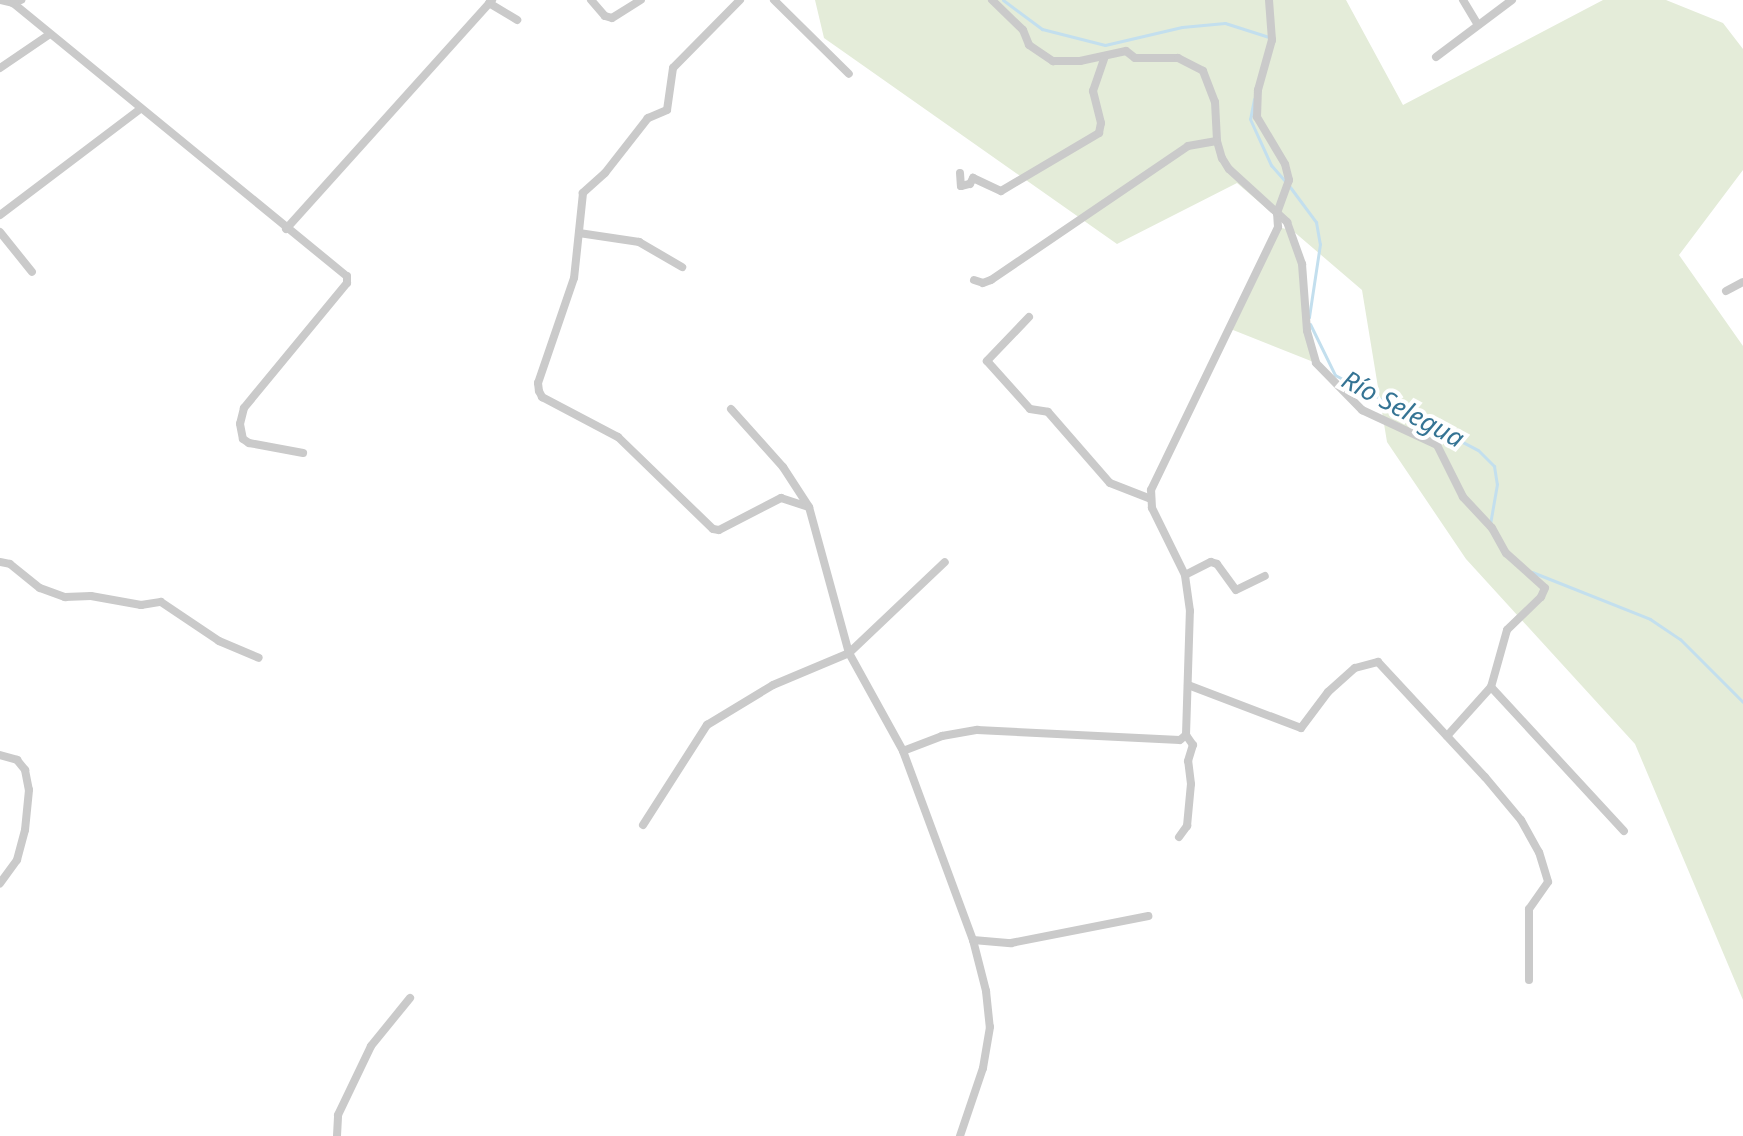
<!DOCTYPE html>
<html>
<head>
<meta charset="utf-8">
<style>
  body { margin:0 }
  #map { position:relative; width:1743px; height:1136px; overflow:hidden; background:#fff; font-family:"Noto Sans",sans-serif }
  div>[style] { position:absolute }
  .green>* { inset:0; background:#e4ecd9 }
  .stream>* { height:3px; margin:-1.5px; padding:0 1.5px; transform-origin:1.5px; border-radius:1.5px; background:#c3dfee }
  .street>* { height:8px; margin:-4px; padding:0 4px; transform-origin:4px; border-radius:4px; background:#cacaca }
  span { translate:-50% -50%; white-space:nowrap; text-align:center; line-height:1.15; -webkit-text-stroke:8px #fff; paint-order:stroke }
  .water-label { font-size:26px; color:#357494; font-style:italic }
</style>
</head>
<body>
<div id="map">
  <div class="green">
    <div style="clip-path:polygon(815px 0,1346px 0,1403px 105px,1603px 0,1666px 0,1723px 23px,1743px 49px,1743px 170px,1679px 255px,1743px 346px,1743px 1000px,1635px 744px,1466px 559px,1387px 442px,1362px 290px,1237px 183px,1117px 244px,824px 38px)"></div>
    <div style="clip-path:polygon(1278px 227px,1286px 229px,1301px 261px,1307px 327px,1316px 363px,1228px 328px)"></div>
  </div>
  <div class="stream">
    <div style="left:1003px;top:0;width:49px;rotate:36.6deg"></div>
    <div style="left:1042px;top:29px;width:65px;rotate:14.3deg"></div>
    <div style="left:1105px;top:45px;width:79px;rotate:-13.2deg"></div>
    <div style="left:1182px;top:27px;width:43px;rotate:-5.3deg"></div>
    <div style="left:1225px;top:23px;width:46px;rotate:17.7deg"></div>
    <div style="left:1254px;top:99px;width:20px;rotate:101deg"></div>
    <div style="left:1250px;top:119px;width:51px;rotate:65.5deg"></div>
    <div style="left:1271px;top:165px;width:21px;rotate:49deg"></div>
    <div style="left:1290px;top:187px;width:44px;rotate:53.4deg"></div>
    <div style="left:1316px;top:222px;width:22px;rotate:80deg"></div>
    <div style="left:1320px;top:244px;width:74px;rotate:98.6deg"></div>
    <div style="left:1310px;top:324px;width:57px;rotate:63.9deg"></div>
    <div style="left:1335px;top:375px;width:161px;rotate:27.7deg"></div>
    <div style="left:1478px;top:450px;width:23px;rotate:45deg"></div>
    <div style="left:1494px;top:466px;width:18px;rotate:81deg"></div>
    <div style="left:1497px;top:484px;width:41px;rotate:99.9deg"></div>
    <div style="left:1532px;top:572px;width:127px;rotate:21.7deg"></div>
    <div style="left:1650px;top:619px;width:36px;rotate:34deg"></div>
    <div style="left:1680px;top:639px;width:89px;rotate:45deg"></div>
  </div>
  <div class="street">
    <div style="left:0;top:0;width:13px;rotate:13deg"></div>
    <div style="left:13px;top:3px;width:9px;rotate:-21deg"></div>
    <div style="left:591px;top:0;width:21px;rotate:49deg"></div>
    <div style="left:605px;top:16px;width:7px;rotate:16deg"></div>
    <div style="left:612px;top:18px;width:34px;rotate:-32deg"></div>
    <div style="left:740px;top:0;width:95px;rotate:134.6deg"></div>
    <div style="left:673px;top:68px;width:42px;rotate:98.1deg"></div>
    <div style="left:667px;top:110px;width:21px;rotate:157deg"></div>
    <div style="left:648px;top:118px;width:70px;rotate:128deg"></div>
    <div style="left:605px;top:173px;width:30px;rotate:138deg"></div>
    <div style="left:583px;top:193px;width:85px;rotate:96deg"></div>
    <div style="left:574px;top:278px;width:111px;rotate:108.9deg"></div>
    <div style="left:538px;top:383px;width:8px;rotate:83deg"></div>
    <div style="left:539px;top:391px;width:7px;rotate:63deg"></div>
    <div style="left:542px;top:397px;width:86px;rotate:27.8deg"></div>
    <div style="left:618px;top:437px;width:132px;rotate:44.1deg"></div>
    <div style="left:713px;top:529px;width:6px;rotate:9deg"></div>
    <div style="left:719px;top:530px;width:70px;rotate:-27.3deg"></div>
    <div style="left:781px;top:498px;width:29px;rotate:18deg"></div>
    <div style="left:774px;top:0;width:105px;rotate:44.6deg"></div>
    <div style="left:992px;top:0;width:43px;rotate:44.1deg"></div>
    <div style="left:1023px;top:30px;width:16px;rotate:68deg"></div>
    <div style="left:1029px;top:45px;width:29px;rotate:34deg"></div>
    <div style="left:1053px;top:61px;width:27px"></div>
    <div style="left:1080px;top:61px;width:47px;rotate:-12.3deg"></div>
    <div style="left:1126px;top:51px;width:11px;rotate:38deg"></div>
    <div style="left:1135px;top:58px;width:43px"></div>
    <div style="left:1178px;top:58px;width:28px;rotate:27deg"></div>
    <div style="left:1203px;top:71px;width:33px;rotate:69deg"></div>
    <div style="left:1215px;top:102px;width:39px;rotate:87deg"></div>
    <div style="left:1217px;top:141px;width:18px;rotate:74deg"></div>
    <div style="left:1222px;top:158px;width:13px;rotate:58deg"></div>
    <div style="left:1229px;top:169px;width:79px;rotate:42.4deg"></div>
    <div style="left:1287px;top:222px;width:45px;rotate:70.3deg"></div>
    <div style="left:1302px;top:264px;width:67px;rotate:85.7deg"></div>
    <div style="left:1307px;top:331px;width:33px;rotate:74deg"></div>
    <div style="left:1316px;top:363px;width:66px;rotate:45.6deg"></div>
    <div style="left:1362px;top:410px;width:83px;rotate:25deg"></div>
    <div style="left:1437px;top:445px;width:58px;rotate:63.4deg"></div>
    <div style="left:1463px;top:497px;width:42px;rotate:46.9deg"></div>
    <div style="left:1492px;top:528px;width:29px;rotate:61deg"></div>
    <div style="left:1506px;top:553px;width:52px;rotate:41.9deg"></div>
    <div style="left:1545px;top:588px;width:10px;rotate:114deg"></div>
    <div style="left:1541px;top:597px;width:47px;rotate:135.9deg"></div>
    <div style="left:1507px;top:630px;width:59px;rotate:105.7deg"></div>
    <div style="left:1491px;top:687px;width:66px;rotate:131.9deg"></div>
    <div style="left:1463px;top:0;width:29px;rotate:59deg"></div>
    <div style="left:13px;top:3px;width:431px;rotate:39.3deg"></div>
    <div style="left:347px;top:276px;width:7px;rotate:90deg"></div>
    <div style="left:347px;top:283px;width:162px;rotate:129.5deg"></div>
    <div style="left:244px;top:408px;width:16px;rotate:104deg"></div>
    <div style="left:240px;top:424px;width:15px;rotate:79deg"></div>
    <div style="left:243px;top:439px;width:7px;rotate:34deg"></div>
    <div style="left:249px;top:443px;width:55px;rotate:10.5deg"></div>
    <div style="left:489px;top:3px;width:33px;rotate:31deg"></div>
    <div style="left:1436px;top:57px;width:95px;rotate:-36.9deg"></div>
    <div style="left:0;top:68px;width:60px;rotate:-34.2deg"></div>
    <div style="left:960px;top:173px;width:13px;rotate:86deg"></div>
    <div style="left:961px;top:186px;width:9px;rotate:-13deg"></div>
    <div style="left:970px;top:184px;width:7px;rotate:-63deg"></div>
    <div style="left:973px;top:178px;width:31px;rotate:25deg"></div>
    <div style="left:1001px;top:191px;width:114px;rotate:-30.6deg"></div>
    <div style="left:1099px;top:133px;width:10px;rotate:-79deg"></div>
    <div style="left:1101px;top:123px;width:33px;rotate:-104deg"></div>
    <div style="left:1093px;top:91px;width:36px;rotate:-71deg"></div>
    <div style="left:0;top:215px;width:176px;rotate:-37.1deg"></div>
    <div style="left:286px;top:229px;width:308px;rotate:-48deg"></div>
    <div style="left:0;top:232px;width:51px;rotate:51.3deg"></div>
    <div style="left:579px;top:233px;width:61px;rotate:8.5deg"></div>
    <div style="left:639px;top:242px;width:50px;rotate:30.2deg"></div>
    <div style="left:974px;top:280px;width:9px;rotate:18deg"></div>
    <div style="left:983px;top:283px;width:9px;rotate:-21deg"></div>
    <div style="left:991px;top:280px;width:238px;rotate:-34.2deg"></div>
    <div style="left:1188px;top:146px;width:29px;rotate:-10deg"></div>
    <div style="left:1726px;top:291px;width:19px;rotate:-28deg"></div>
    <div style="left:1029px;top:317px;width:61px;rotate:133.7deg"></div>
    <div style="left:987px;top:361px;width:64px;rotate:48.1deg"></div>
    <div style="left:1030px;top:409px;width:18px;rotate:9deg"></div>
    <div style="left:1048px;top:412px;width:94px;rotate:48.9deg"></div>
    <div style="left:1110px;top:483px;width:44px;rotate:21.3deg"></div>
    <div style="left:731px;top:409px;width:78px;rotate:48.1deg"></div>
    <div style="left:783px;top:467px;width:48px;rotate:57deg"></div>
    <div style="left:809px;top:507px;width:151px;rotate:74.7deg"></div>
    <div style="left:849px;top:653px;width:112px;rotate:61.1deg"></div>
    <div style="left:903px;top:751px;width:202px;rotate:69.7deg"></div>
    <div style="left:973px;top:940px;width:53px;rotate:75.7deg"></div>
    <div style="left:986px;top:991px;width:36px;rotate:84deg"></div>
    <div style="left:990px;top:1027px;width:42px;rotate:99.7deg"></div>
    <div style="left:983px;top:1068px;width:72px;rotate:108.7deg"></div>
    <div style="left:0;top:562px;width:10px;rotate:11deg"></div>
    <div style="left:10px;top:564px;width:38px;rotate:39deg"></div>
    <div style="left:40px;top:588px;width:27px;rotate:20deg"></div>
    <div style="left:65px;top:597px;width:26px;rotate:-2deg"></div>
    <div style="left:91px;top:596px;width:51px;rotate:10.2deg"></div>
    <div style="left:141px;top:605px;width:20px;rotate:-9deg"></div>
    <div style="left:161px;top:602px;width:70px;rotate:33.9deg"></div>
    <div style="left:219px;top:641px;width:43px;rotate:23deg"></div>
    <div style="left:1185px;top:575px;width:29px;rotate:-27deg"></div>
    <div style="left:1211px;top:562px;width:6px;rotate:18deg"></div>
    <div style="left:1217px;top:564px;width:32px;rotate:54deg"></div>
    <div style="left:1236px;top:590px;width:32px;rotate:-26deg"></div>
    <div style="left:1188px;top:685px;width:121px;rotate:20.8deg"></div>
    <div style="left:1301px;top:728px;width:45px;rotate:-53.1deg"></div>
    <div style="left:1328px;top:692px;width:36px;rotate:-42deg"></div>
    <div style="left:1355px;top:668px;width:24px;rotate:-15deg"></div>
    <div style="left:1378px;top:662px;width:157px;rotate:47.1deg"></div>
    <div style="left:1485px;top:777px;width:56px;rotate:50.1deg"></div>
    <div style="left:1521px;top:820px;width:37px;rotate:61deg"></div>
    <div style="left:1539px;top:852px;width:31px;rotate:73deg"></div>
    <div style="left:1548px;top:882px;width:33px;rotate:125deg"></div>
    <div style="left:1529px;top:909px;width:71px;rotate:90deg"></div>
    <div style="left:1491px;top:687px;width:196px;rotate:47.3deg"></div>
    <div style="left:903px;top:751px;width:42px;rotate:-21deg"></div>
    <div style="left:942px;top:736px;width:36px;rotate:-10deg"></div>
    <div style="left:977px;top:730px;width:203px;rotate:2.8deg"></div>
    <div style="left:1180px;top:740px;width:8px;rotate:-40deg"></div>
    <div style="left:1186px;top:735px;width:124px;rotate:-88.2deg"></div>
    <div style="left:1190px;top:611px;width:36px;rotate:-98deg"></div>
    <div style="left:1185px;top:575px;width:75px;rotate:-116.2deg"></div>
    <div style="left:1152px;top:508px;width:18px;rotate:-93deg"></div>
    <div style="left:1151px;top:490px;width:292px;rotate:-64.2deg"></div>
    <div style="left:1278px;top:227px;width:14px;rotate:-94deg"></div>
    <div style="left:1277px;top:213px;width:35px;rotate:-70deg"></div>
    <div style="left:1289px;top:180px;width:16px;rotate:-104deg"></div>
    <div style="left:1285px;top:164px;width:55px;rotate:-120.8deg"></div>
    <div style="left:1257px;top:117px;width:27px;rotate:-88deg"></div>
    <div style="left:1258px;top:90px;width:52px;rotate:-74.4deg"></div>
    <div style="left:1272px;top:40px;width:40px;rotate:-94.3deg"></div>
    <div style="left:0;top:755px;width:18px;rotate:16deg"></div>
    <div style="left:17px;top:760px;width:13px;rotate:51deg"></div>
    <div style="left:25px;top:770px;width:20px;rotate:79deg"></div>
    <div style="left:29px;top:790px;width:40px;rotate:95.7deg"></div>
    <div style="left:25px;top:830px;width:31px;rotate:105deg"></div>
    <div style="left:17px;top:860px;width:29px;rotate:126deg"></div>
    <div style="left:643px;top:825px;width:119px;rotate:-57.4deg"></div>
    <div style="left:707px;top:725px;width:77px;rotate:-31.2deg"></div>
    <div style="left:773px;top:685px;width:82px;rotate:-22.8deg"></div>
    <div style="left:849px;top:653px;width:132px;rotate:-43.5deg"></div>
    <div style="left:1179px;top:837px;width:14px;rotate:-54deg"></div>
    <div style="left:1187px;top:826px;width:42px;rotate:-84.6deg"></div>
    <div style="left:1191px;top:784px;width:23px;rotate:-97deg"></div>
    <div style="left:1188px;top:761px;width:17px;rotate:-73deg"></div>
    <div style="left:1193px;top:745px;width:12px;rotate:-125deg"></div>
    <div style="left:973px;top:940px;width:38px;rotate:5deg"></div>
    <div style="left:1011px;top:943px;width:140px;rotate:-11.1deg"></div>
    <div style="left:337px;top:1136px;width:21px;rotate:-87deg"></div>
    <div style="left:338px;top:1115px;width:76px;rotate:-64.4deg"></div>
    <div style="left:371px;top:1046px;width:62px;rotate:-50.9deg"></div>
  </div>
  <div class="water-label">
    <span style="left:1403px;top:409px;rotate:28deg">Río Selegua</span>
  </div>
</div>
</body>
</html>
